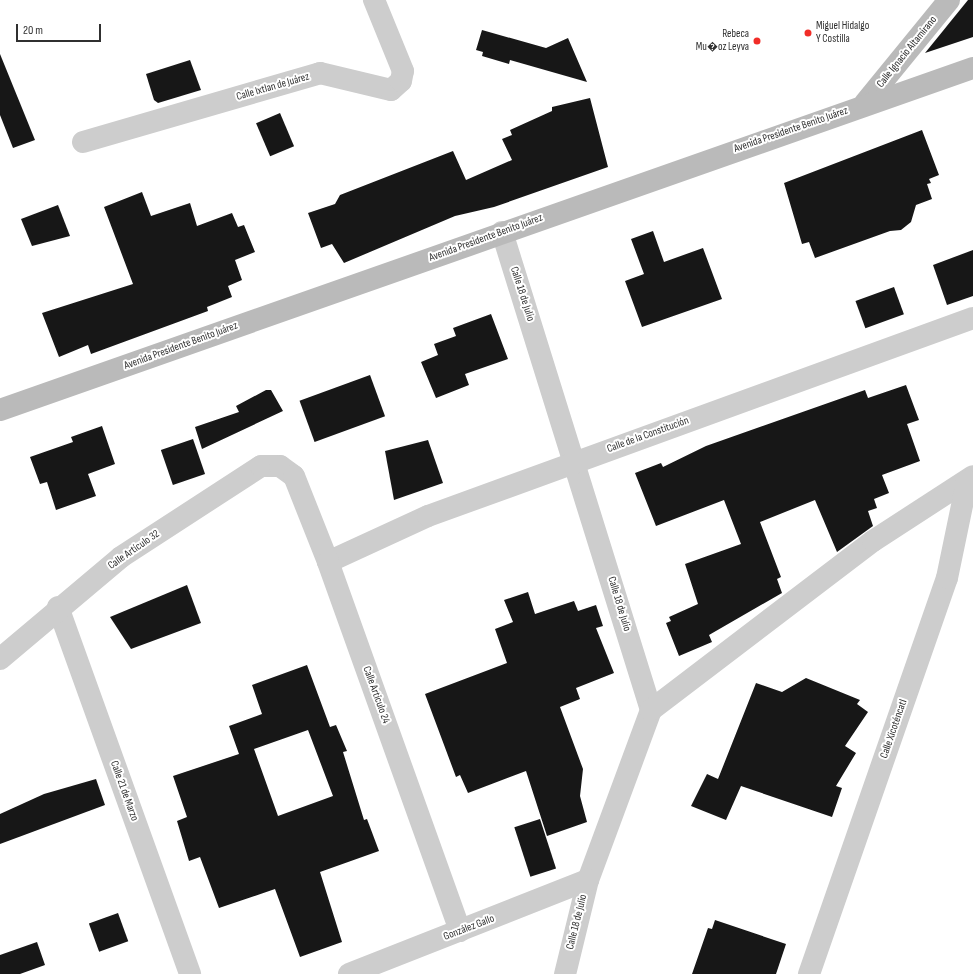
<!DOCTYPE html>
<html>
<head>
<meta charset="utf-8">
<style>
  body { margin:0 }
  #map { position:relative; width:973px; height:974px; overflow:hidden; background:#fff; font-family:"Sofia Sans Condensed",sans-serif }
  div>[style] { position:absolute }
  .building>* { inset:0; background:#171717; transform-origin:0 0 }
  .street>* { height:22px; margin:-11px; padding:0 11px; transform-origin:11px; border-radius:11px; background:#cdcdcd }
  .secondary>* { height:22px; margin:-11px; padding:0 11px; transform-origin:11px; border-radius:11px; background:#bababa }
  .dots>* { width:11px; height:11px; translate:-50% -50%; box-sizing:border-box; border:2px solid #fff; border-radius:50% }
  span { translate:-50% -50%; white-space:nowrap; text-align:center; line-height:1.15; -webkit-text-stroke:4px #fff; paint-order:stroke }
  .poi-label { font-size:11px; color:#303030 }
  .left { translate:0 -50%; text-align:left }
  .right { translate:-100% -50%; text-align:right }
  .street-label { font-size:11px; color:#303030 }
  .scale { position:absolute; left:16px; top:24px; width:85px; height:18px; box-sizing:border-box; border:2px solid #303030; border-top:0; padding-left:5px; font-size:12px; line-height:14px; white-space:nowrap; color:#303030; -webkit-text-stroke:3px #fff; paint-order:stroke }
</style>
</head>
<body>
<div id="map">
  <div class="building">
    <div style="clip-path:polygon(968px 0,973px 0,973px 37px,925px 53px)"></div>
    <div style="clip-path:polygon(482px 30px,546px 48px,568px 38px,587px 82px,510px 60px,509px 64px,482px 56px,483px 52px,476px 50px)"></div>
    <div style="clip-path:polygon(0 54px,35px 140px,13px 148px,0 115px)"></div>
    <div style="clip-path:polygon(190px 60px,201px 90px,158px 103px,154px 100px,146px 74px)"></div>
    <div style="clip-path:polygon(590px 98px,608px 167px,494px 207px,455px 216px,344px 263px,332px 244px,321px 248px,308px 213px,335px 204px,340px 195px,453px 151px,466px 180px,512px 160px,502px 139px,512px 135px,510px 130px,552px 111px,552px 107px)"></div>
    <div style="left:280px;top:113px;width:36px;height:26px;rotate:67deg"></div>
    <div style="clip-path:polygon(922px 130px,939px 175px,929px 179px,931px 183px,927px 184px,932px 199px,916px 205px,911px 222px,901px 230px,890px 231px,815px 258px,809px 242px,802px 244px,784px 183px)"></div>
    <div style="clip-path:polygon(142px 192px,151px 216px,190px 203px,197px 226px,232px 213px,238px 227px,244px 225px,255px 252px,235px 260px,242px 280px,228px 286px,232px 297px,207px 307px,208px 311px,91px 354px,88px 345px,59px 357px,42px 313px,133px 284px,104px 207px)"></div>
    <div style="clip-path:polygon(58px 205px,70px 236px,32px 246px,21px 219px)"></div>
    <div style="clip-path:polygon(653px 231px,664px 262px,703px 248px,722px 299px,642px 327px,625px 281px,644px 274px,631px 239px)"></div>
    <div style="clip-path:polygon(973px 250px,973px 296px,947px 305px,933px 265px)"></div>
    <div style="left:894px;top:287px;width:29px;height:41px;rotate:70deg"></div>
    <div style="clip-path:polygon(491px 314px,508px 359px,465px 374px,469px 385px,436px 398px,421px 362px,438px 355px,434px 344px,456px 336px,453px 328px)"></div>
    <div style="left:370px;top:375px;width:44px;height:75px;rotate:70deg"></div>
    <div style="clip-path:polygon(906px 385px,919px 420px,907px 424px,920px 461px,882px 475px,889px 493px,874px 499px,877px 508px,868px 511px,873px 526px,837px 552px,815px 500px,760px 522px,781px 577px,777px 579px,782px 593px,709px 635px,712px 642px,679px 656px,666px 623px,671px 621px,669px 617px,698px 604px,685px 564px,741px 544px,724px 500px,656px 526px,635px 473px,661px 463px,663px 467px,706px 446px,865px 390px,868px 398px)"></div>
    <div style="clip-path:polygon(266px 390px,271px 390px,283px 411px,202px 449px,195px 427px,239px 412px,236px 406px)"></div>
    <div style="clip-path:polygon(102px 426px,115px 464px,88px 474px,96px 496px,56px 510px,47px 482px,40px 484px,30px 457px,73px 442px,71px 437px)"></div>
    <div style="left:193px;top:439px;width:37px;height:34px;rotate:71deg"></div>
    <div style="clip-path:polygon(428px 440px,443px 483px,394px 500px,385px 451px)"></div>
    <div style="clip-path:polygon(187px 585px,201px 623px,131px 649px,110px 617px)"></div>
    <div style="clip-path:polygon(528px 592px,535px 614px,574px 601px,578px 611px,596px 605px,603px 626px,596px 628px,614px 673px,576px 688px,580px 699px,560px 707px,583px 769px,580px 796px,587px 822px,547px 836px,526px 771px,468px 793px,460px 775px,456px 777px,425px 694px,507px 663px,495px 629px,513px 622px,504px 600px)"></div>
    <div style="clip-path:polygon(evenodd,307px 665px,330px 727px,336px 725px,347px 751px,343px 752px,364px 820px,367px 819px,379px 851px,320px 872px,342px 942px,300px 957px,275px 889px,219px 908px,200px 857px,189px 861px,177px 821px,187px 817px,173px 776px,239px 754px,229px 726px,262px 714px,252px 685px,307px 665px,308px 730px,333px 796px,278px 816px,254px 749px,308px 730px)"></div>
    <div style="clip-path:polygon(806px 678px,860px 700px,857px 704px,868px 712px,845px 746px,856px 753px,836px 786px,842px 788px,832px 817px,741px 786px,726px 820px,691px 806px,707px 774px,718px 779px,756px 683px,782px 692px)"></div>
    <div style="clip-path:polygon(96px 779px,105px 805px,0 844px,0 814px,44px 794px)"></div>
    <div style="left:540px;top:819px;width:52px;height:27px;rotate:72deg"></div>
    <div style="left:118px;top:913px;width:30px;height:31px;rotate:70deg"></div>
    <div style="clip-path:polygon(715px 920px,786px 944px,776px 974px,692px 974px,708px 928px,712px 929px)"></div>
    <div style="clip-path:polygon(37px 942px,45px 965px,20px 974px,0 974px,0 955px)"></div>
  </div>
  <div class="street">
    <div style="left:83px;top:142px;width:247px;rotate:-16.2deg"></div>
    <div style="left:320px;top:73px;width:73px;rotate:13.5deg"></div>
    <div style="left:391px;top:90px;width:13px;rotate:-42deg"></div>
    <div style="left:401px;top:81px;width:10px;rotate:-79deg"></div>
    <div style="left:403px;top:71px;width:77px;rotate:-112.2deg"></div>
    <div style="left:502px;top:232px;width:501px;rotate:72.69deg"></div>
    <div style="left:651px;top:710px;width:181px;rotate:110.3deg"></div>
    <div style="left:588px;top:880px;width:97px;rotate:103.7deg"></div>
    <div style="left:328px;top:562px;width:110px;rotate:-24.7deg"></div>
    <div style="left:428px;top:516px;width:580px;rotate:-19.97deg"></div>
    <div style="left:58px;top:607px;width:390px;rotate:70.2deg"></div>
    <div style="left:0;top:659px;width:158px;rotate:-40.1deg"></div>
    <div style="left:121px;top:557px;width:167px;rotate:-33deg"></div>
    <div style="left:261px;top:466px;width:19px"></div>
    <div style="left:280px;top:466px;width:17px;rotate:36deg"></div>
    <div style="left:294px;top:476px;width:92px;rotate:68.4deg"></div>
    <div style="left:328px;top:562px;width:392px;rotate:70.3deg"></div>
    <div style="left:651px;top:710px;width:279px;rotate:-37.3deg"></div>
    <div style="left:873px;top:541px;width:119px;rotate:-33deg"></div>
    <div style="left:349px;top:974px;width:257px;rotate:-21.5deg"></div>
    <div style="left:809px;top:974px;width:419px;rotate:-70.8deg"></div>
    <div style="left:947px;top:578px;width:99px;rotate:-78.3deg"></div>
  </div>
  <div class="secondary">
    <div style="left:865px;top:103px;width:133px;rotate:-50.8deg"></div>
    <div style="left:0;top:410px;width:1031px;rotate:-19.37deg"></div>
  </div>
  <div class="dots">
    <div style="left:808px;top:33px;background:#f12d28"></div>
    <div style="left:757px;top:41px;background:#f12d28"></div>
  </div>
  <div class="poi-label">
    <span class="left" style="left:816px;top:33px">Miguel Hidalgo<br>Y Costilla</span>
    <span class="right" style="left:749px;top:41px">Rebeca<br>Mu�oz Leyva</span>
  </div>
  <div class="street-label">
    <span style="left:907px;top:52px;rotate:-51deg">Calle Ignacio Altamirano</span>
    <span style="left:273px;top:87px;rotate:-16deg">Calle Ixtlan de Juárez</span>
    <span style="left:791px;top:130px;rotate:-19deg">Avenida Presidente Benito Juárez</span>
    <span style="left:486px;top:238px;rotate:-20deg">Avenida Presidente Benito Juárez</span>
    <span style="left:522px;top:294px;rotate:72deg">Calle 18 de Julio</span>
    <span style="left:181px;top:346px;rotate:-20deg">Avenida Presidente Benito Juárez</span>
    <span style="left:648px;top:435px;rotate:-20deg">Calle de la Constitución</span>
    <span style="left:134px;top:550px;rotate:-35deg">Calle Artículo 32</span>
    <span style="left:619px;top:604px;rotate:73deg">Calle 18 de Julio</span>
    <span style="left:376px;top:695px;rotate:70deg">Calle Artículo 24</span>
    <span style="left:894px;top:729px;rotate:-71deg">Calle Xicoténcatl</span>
    <span style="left:124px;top:791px;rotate:70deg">Calle 21 de Marzo</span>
    <span style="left:577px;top:922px;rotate:-76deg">Calle 18 de Julio</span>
    <span style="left:469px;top:928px;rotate:-21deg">González Gallo</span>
  </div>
  <div class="scale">20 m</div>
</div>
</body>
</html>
